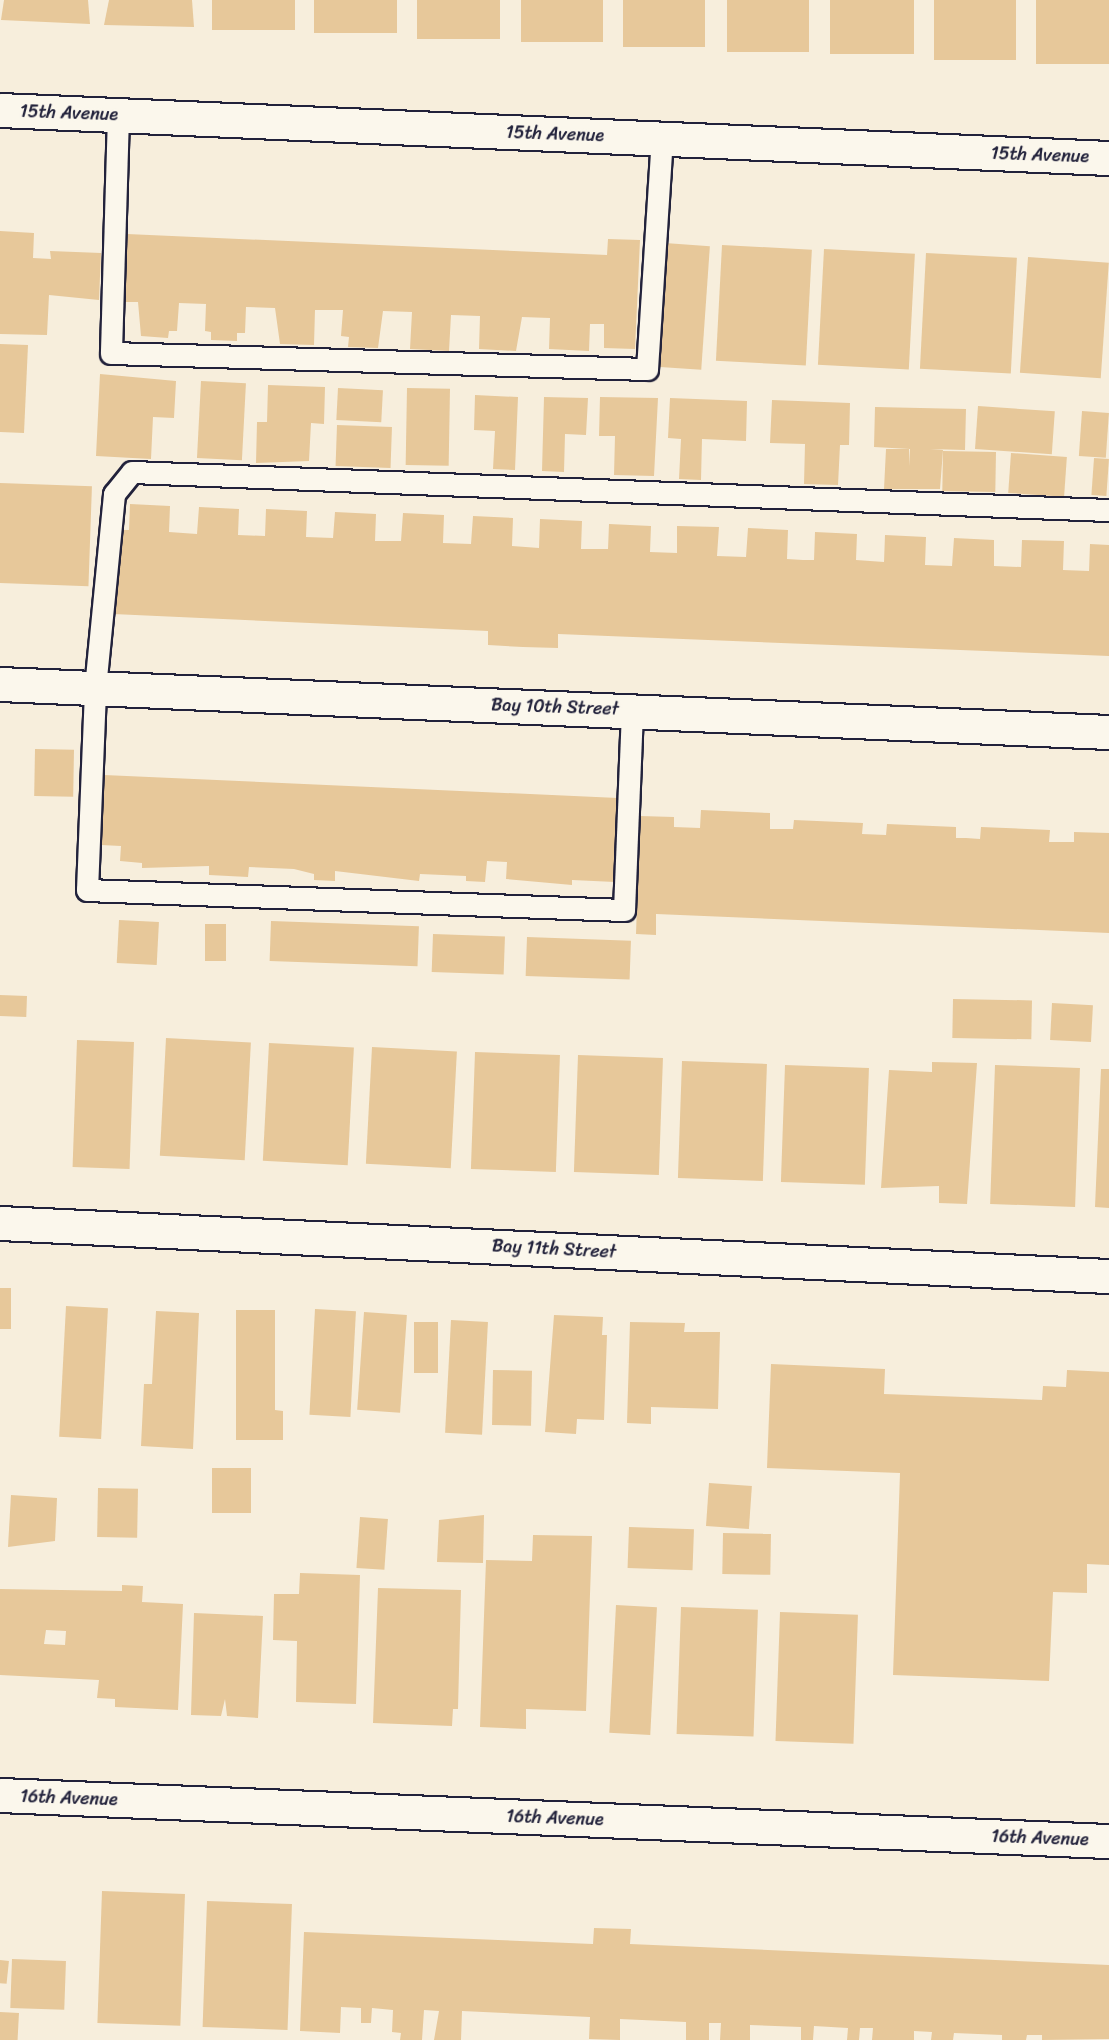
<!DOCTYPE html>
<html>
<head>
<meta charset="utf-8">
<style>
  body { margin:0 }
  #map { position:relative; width:1109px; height:2040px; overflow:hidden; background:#f7eedc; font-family:Sriracha,sans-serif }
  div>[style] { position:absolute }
  .building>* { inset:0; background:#e7c89a; transform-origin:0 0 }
  .roads { filter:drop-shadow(2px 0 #22223b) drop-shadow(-2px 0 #22223b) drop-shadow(0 2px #22223b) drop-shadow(0 -2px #22223b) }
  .lane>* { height:21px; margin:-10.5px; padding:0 10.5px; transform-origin:10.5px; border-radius:10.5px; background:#fbf7ec }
  .street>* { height:33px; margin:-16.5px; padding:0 16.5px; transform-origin:16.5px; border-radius:16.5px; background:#fbf7ec }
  span { translate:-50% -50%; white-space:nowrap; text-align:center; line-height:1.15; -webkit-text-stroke:4.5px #fbf7ec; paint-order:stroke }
  .street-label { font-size:18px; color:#22223b }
</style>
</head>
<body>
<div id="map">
  <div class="building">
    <div style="clip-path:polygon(4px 0,88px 0,90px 24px,1px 20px)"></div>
    <div style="clip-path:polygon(109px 0,192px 0,194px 27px,104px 25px)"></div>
    <div style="left:212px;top:0;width:83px;height:30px"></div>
    <div style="left:314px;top:0;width:83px;height:33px"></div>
    <div style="left:417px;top:0;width:83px;height:39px"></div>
    <div style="left:521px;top:0;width:82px;height:42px"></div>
    <div style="left:623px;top:0;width:82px;height:47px"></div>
    <div style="left:727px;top:0;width:82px;height:52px"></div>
    <div style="left:830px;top:0;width:84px;height:54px"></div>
    <div style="left:934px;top:0;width:82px;height:60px"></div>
    <div style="left:1036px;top:0;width:73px;height:64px"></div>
    <div style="clip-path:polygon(0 231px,34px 233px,33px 258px,51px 259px,50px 251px,101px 253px,99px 300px,49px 295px,47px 335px,0 334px)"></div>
    <div style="clip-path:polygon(127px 234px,607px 255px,608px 239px,640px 240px,635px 349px,604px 348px,604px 324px,590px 324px,589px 351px,549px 349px,550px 318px,522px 317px,516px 351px,479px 349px,480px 316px,451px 315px,449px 351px,410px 349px,412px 312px,383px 311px,378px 348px,348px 347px,349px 337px,341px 336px,343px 310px,315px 310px,314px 345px,280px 344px,275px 308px,246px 307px,245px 333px,237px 333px,237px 341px,211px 340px,211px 332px,205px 331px,206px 304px,179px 303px,177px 331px,169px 331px,168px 338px,141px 336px,138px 302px,124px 302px)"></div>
    <div style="left:665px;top:243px;width:45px;height:124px;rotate:4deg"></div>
    <div style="left:722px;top:245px;width:90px;height:116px;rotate:3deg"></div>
    <div style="left:824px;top:249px;width:91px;height:116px;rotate:3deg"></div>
    <div style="left:926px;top:253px;width:91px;height:116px;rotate:3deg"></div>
    <div style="left:1028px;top:257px;width:81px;height:116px;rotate:4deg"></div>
    <div style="clip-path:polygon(0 344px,28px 345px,24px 433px,0 432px)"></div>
    <div style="clip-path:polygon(100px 374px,176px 381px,174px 418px,153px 417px,151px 459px,96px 456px)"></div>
    <div style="left:201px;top:381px;width:45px;height:77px;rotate:3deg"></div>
    <div style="clip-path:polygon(268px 385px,325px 387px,324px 424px,311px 423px,309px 461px,256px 463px,257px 422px,267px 422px)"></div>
    <div style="left:338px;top:388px;width:45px;height:32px;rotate:3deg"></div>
    <div style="left:407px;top:388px;width:43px;height:77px;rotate:1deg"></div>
    <div style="clip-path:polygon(475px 395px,518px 397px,515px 470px,493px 469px,495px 431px,474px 430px)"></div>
    <div style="clip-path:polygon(544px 397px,588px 398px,586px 435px,565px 434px,564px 472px,542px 471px)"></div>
    <div style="clip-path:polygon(600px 397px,658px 398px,654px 476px,614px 475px,615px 436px,599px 436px)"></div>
    <div style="clip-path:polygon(670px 398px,747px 401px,746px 441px,702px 439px,701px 480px,679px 479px,681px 439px,668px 438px)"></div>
    <div style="clip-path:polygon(772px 400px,850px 403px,849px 445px,840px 445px,838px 485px,804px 484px,805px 444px,770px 443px)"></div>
    <div style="left:978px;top:406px;width:77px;height:43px;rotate:4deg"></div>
    <div style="clip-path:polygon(875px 407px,966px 409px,965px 450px,930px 449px,943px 450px,940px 489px,884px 489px,886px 449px,909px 449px,910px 466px,910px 449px,874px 447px)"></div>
    <div style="left:1082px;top:411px;width:27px;height:45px;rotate:4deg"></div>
    <div style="left:337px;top:425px;width:55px;height:41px;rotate:2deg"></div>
    <div style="left:943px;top:451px;width:53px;height:40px;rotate:1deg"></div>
    <div style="left:1011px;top:453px;width:56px;height:40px;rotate:4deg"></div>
    <div style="left:1094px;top:458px;width:15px;height:37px;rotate:4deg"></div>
    <div style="left:0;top:483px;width:92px;height:100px;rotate:2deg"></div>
    <div style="clip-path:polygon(130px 504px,170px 506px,169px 532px,197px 534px,199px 507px,239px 509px,238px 535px,265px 536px,266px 509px,307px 511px,306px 537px,333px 538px,335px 512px,376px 514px,375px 541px,401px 541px,403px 513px,444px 515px,443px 543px,471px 544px,473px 516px,513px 518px,512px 546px,539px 548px,540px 519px,582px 521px,581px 549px,608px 549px,609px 524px,651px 526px,650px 552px,677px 553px,677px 526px,719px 527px,717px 556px,746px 557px,748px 528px,788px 530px,787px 559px,803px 560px,814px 560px,815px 532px,857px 534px,856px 560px,884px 562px,885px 535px,926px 537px,925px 565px,952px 566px,954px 538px,994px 540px,994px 566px,1021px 567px,1022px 540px,1064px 541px,1063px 570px,1089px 571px,1090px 544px,1109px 545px,1109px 656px,558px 634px,558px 648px,523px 647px,488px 645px,488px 631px,113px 614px,116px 530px,129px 530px)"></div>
    <div style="left:35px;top:749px;width:39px;height:47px;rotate:1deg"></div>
    <div style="clip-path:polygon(104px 775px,618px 798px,615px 882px,572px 880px,572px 885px,506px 879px,507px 862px,487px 861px,485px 882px,466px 881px,466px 876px,420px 874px,419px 881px,335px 871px,335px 881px,314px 880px,314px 874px,294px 869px,249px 867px,248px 877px,209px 875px,209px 866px,142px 868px,142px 863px,120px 861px,121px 846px,101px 845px)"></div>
    <div style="clip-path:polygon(701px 810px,770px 813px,770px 829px,793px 829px,794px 820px,863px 823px,862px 834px,886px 835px,887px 824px,956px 827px,956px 838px,966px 838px,980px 839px,981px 827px,1050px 830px,1049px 842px,1074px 842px,1074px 832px,1109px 833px,1109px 933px,656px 914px,656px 935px,636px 934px,640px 816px,674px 817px,674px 827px,700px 828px)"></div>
    <div style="left:119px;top:920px;width:40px;height:43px;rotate:3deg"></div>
    <div style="left:271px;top:921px;width:148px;height:40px;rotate:2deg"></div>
    <div style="left:205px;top:924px;width:21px;height:37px"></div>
    <div style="left:433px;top:934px;width:72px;height:38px;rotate:2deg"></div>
    <div style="left:527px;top:937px;width:104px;height:39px;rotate:2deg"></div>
    <div style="left:0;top:995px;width:27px;height:21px;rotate:2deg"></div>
    <div style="left:953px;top:999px;width:79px;height:39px;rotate:1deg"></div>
    <div style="left:1052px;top:1003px;width:41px;height:37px;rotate:3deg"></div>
    <div style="left:166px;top:1038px;width:85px;height:118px;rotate:3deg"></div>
    <div style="left:77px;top:1040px;width:57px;height:127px;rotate:2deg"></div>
    <div style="left:269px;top:1043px;width:85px;height:118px;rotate:3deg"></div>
    <div style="left:372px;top:1047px;width:85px;height:117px;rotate:3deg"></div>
    <div style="left:475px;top:1052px;width:85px;height:117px;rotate:2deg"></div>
    <div style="left:578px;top:1055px;width:85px;height:117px;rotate:2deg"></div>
    <div style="left:682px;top:1061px;width:85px;height:117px;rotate:2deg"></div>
    <div style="clip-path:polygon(932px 1062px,977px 1063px,967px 1204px,939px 1203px,939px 1186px,881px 1188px,889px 1070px,932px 1072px)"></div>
    <div style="left:785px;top:1065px;width:84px;height:117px;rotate:2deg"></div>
    <div style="left:995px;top:1065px;width:85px;height:139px;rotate:2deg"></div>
    <div style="clip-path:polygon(1101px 1069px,1109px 1069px,1109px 1208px,1095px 1207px)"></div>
    <div style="left:0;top:1288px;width:11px;height:41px"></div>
    <div style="left:66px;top:1306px;width:42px;height:131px;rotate:3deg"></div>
    <div style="left:315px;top:1309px;width:41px;height:106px;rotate:3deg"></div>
    <div style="clip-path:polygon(236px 1310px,275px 1310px,275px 1410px,283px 1411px,283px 1440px,236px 1440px)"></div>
    <div style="clip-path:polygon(156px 1311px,199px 1313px,193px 1449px,141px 1446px,144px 1384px,152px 1384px)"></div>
    <div style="left:364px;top:1312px;width:43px;height:98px;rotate:4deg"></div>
    <div style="clip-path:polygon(554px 1315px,603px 1317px,602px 1335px,607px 1335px,604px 1420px,577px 1419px,576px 1434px,545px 1432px)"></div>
    <div style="left:451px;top:1320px;width:37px;height:113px;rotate:3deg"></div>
    <div style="left:414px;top:1322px;width:24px;height:51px"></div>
    <div style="clip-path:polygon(630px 1322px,685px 1323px,684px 1332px,720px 1332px,718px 1409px,651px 1407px,651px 1424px,627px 1423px)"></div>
    <div style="clip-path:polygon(771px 1364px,885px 1369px,884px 1394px,1042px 1400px,1043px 1386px,1066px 1387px,1067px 1370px,1109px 1372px,1109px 1565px,1087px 1564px,1087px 1593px,1053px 1592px,1049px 1681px,893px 1675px,900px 1473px,767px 1468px)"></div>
    <div style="left:493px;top:1370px;width:39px;height:55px;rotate:1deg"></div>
    <div style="left:212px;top:1468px;width:39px;height:45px"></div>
    <div style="left:709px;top:1483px;width:43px;height:43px;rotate:4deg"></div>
    <div style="left:98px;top:1488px;width:40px;height:49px;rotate:1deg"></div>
    <div style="clip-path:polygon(11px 1495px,57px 1498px,55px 1541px,8px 1547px)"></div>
    <div style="clip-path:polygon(484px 1515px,483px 1563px,437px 1562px,439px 1520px)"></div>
    <div style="left:360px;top:1517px;width:28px;height:51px;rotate:4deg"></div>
    <div style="left:629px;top:1527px;width:65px;height:41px;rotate:2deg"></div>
    <div style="left:723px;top:1533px;width:48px;height:41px;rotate:1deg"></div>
    <div style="clip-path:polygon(533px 1535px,592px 1536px,586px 1711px,526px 1709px,526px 1729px,480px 1727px,486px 1560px,532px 1561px)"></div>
    <div style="clip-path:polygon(300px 1573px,360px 1575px,356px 1704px,296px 1702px,297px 1641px,273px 1640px,274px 1594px,299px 1594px)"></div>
    <div style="clip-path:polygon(evenodd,122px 1585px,143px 1586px,142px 1602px,183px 1604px,178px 1710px,115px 1707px,115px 1699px,97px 1698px,99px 1680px,0 1675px,0 1589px,122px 1591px,122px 1585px,46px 1630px,66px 1631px,65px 1645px,44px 1644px,46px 1630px)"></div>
    <div style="clip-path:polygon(378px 1588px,461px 1590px,458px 1709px,453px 1709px,452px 1726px,373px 1723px)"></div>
    <div style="left:616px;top:1605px;width:41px;height:128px;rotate:3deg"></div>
    <div style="left:681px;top:1607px;width:77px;height:127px;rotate:2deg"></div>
    <div style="left:780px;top:1612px;width:78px;height:129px;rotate:2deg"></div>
    <div style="clip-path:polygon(194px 1613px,263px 1616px,258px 1718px,227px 1716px,225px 1699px,221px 1716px,191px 1715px)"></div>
    <div style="left:102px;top:1891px;width:83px;height:132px;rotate:2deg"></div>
    <div style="left:207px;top:1901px;width:85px;height:126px;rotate:2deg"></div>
    <div style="clip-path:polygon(594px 1928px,631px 1929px,630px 1944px,1109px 1965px,1109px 2039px,1042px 2040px,1042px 2035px,1027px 2035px,1026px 2040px,1002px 2040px,1002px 2035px,954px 2033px,953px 2040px,931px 2040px,932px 2032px,914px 2031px,914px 2040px,872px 2040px,873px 2028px,860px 2028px,859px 2040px,847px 2040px,848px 2028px,814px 2026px,813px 2040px,801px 2040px,801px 2027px,750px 2025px,750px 2040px,720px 2040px,721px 2023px,709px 2023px,709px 2040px,686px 2040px,686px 2022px,620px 2019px,620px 2040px,589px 2039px,590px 2017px,462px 2011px,461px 2040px,434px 2040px,439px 2011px,424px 2010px,422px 2040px,400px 2040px,401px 2033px,392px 2032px,393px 2010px,372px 2008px,371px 2023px,361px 2023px,361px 2008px,341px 2007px,340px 2033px,300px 2031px,304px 1932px,593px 1944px)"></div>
    <div style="left:12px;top:1959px;width:54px;height:49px;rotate:2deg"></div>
    <div style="left:0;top:1960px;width:9px;height:23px;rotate:6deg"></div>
    <div style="left:0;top:2012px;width:19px;height:28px;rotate:3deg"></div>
  </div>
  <div class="roads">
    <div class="lane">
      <div style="left:118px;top:115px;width:238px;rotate:91.7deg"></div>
      <div style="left:111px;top:353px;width:536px;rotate:1.71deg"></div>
      <div style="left:647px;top:369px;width:231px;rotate:-86.3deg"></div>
      <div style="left:632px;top:711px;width:199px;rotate:92.3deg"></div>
      <div style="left:624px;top:910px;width:537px;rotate:-177.87deg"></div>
      <div style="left:87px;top:890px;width:202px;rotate:-87.7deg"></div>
      <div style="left:95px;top:688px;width:195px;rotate:-84.4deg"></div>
      <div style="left:114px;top:494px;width:28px;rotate:-51deg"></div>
      <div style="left:132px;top:472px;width:978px;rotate:2.23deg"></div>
    </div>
    <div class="street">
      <div style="left:0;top:110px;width:1110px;rotate:2.48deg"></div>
      <div style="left:0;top:684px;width:1110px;rotate:2.48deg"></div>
      <div style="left:0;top:1223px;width:1110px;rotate:2.74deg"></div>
      <div style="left:0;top:1795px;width:1110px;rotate:2.38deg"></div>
    </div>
  </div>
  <div class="street-label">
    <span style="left:69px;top:113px;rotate:2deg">15th Avenue</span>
    <span style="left:555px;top:134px;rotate:2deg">15th Avenue</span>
    <span style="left:1040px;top:155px;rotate:2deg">15th Avenue</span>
    <span style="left:555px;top:707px;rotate:2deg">Bay 10th Street</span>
    <span style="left:554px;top:1249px;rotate:3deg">Bay 11th Street</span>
    <span style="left:69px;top:1798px;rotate:2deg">16th Avenue</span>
    <span style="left:555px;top:1818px;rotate:2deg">16th Avenue</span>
    <span style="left:1040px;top:1838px;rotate:2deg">16th Avenue</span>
  </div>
</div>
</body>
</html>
